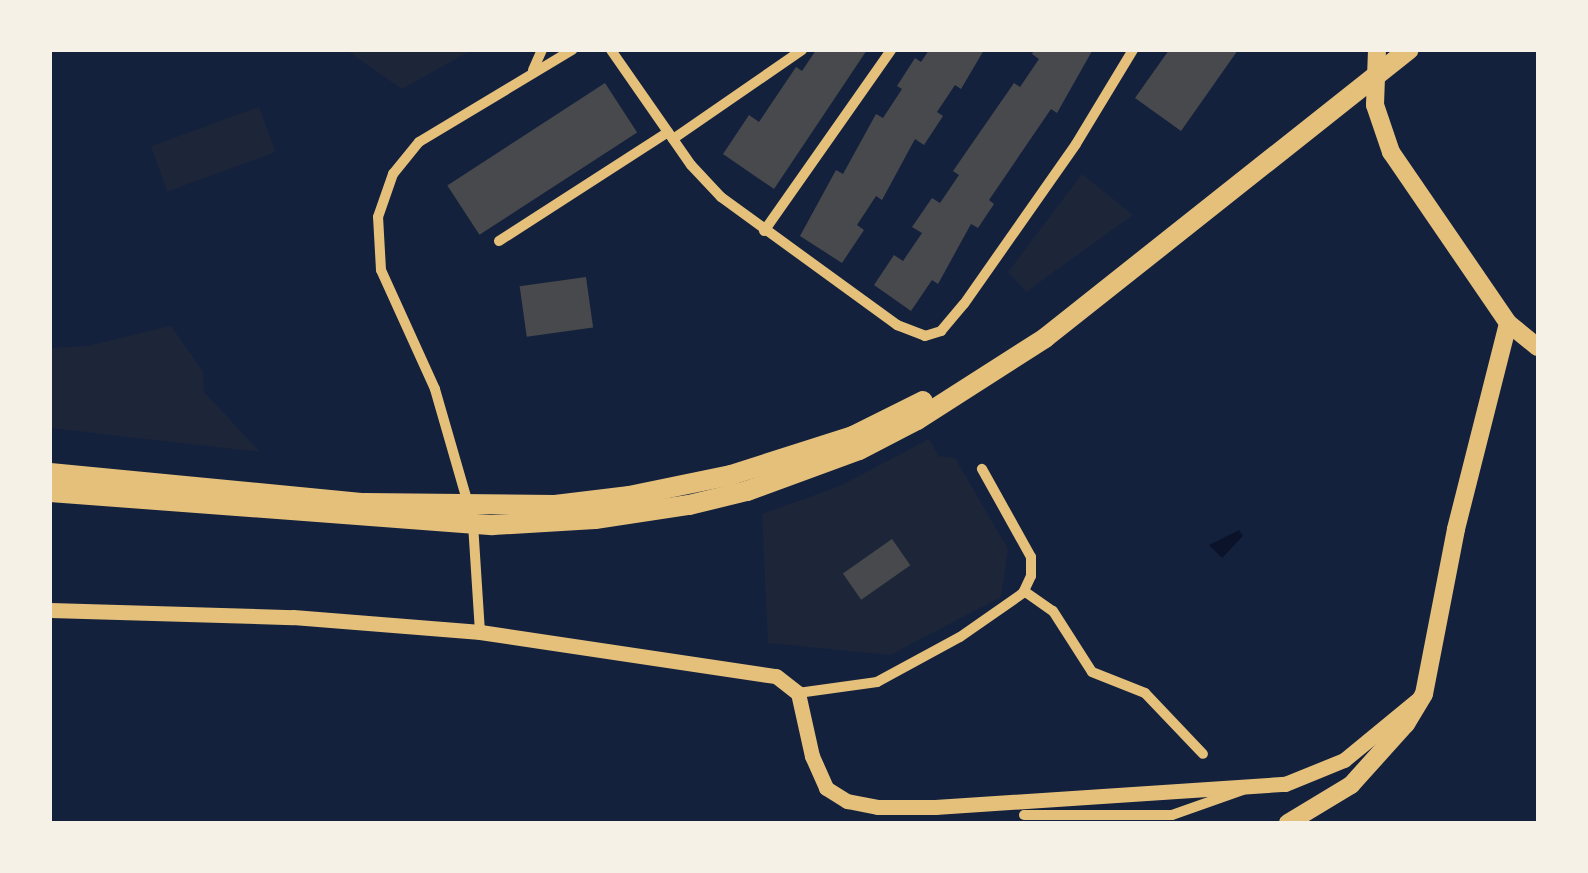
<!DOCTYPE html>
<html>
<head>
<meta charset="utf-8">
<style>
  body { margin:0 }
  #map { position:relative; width:1588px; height:873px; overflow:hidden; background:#14213d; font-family:"PT Sans Narrow",sans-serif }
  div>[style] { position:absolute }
  .green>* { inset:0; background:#1d2539; transform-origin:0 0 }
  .water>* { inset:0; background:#0b132b }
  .building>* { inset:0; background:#48494c; transform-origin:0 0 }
  .minor>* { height:10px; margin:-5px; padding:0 5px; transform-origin:5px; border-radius:5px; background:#e5c07b }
  .tertiary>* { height:15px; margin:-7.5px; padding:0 7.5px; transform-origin:7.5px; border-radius:7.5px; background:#e5c07b }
  .secondary>* { height:18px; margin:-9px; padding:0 9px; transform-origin:9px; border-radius:9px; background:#e5c07b }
  .primary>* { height:18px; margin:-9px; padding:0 9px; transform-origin:9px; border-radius:9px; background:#e5c07b }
  .trunk>* { height:20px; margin:-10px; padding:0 10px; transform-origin:10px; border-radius:10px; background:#e5c07b }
  span { translate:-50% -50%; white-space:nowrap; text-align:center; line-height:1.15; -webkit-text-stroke:8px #f6f1e7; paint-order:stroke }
  .frame { position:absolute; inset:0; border:52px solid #f6f1e7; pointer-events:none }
</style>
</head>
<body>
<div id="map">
  <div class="green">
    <div style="clip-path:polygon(346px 50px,472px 50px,402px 89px)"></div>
    <div style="left:259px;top:107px;width:48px;height:115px;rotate:70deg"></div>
    <div style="clip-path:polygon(1082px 174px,1133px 215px,1026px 292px,1008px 272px)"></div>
    <div style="clip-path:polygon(171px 326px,203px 372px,204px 392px,260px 452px,50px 428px,50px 348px,87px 346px)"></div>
    <div style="clip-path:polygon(929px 439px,939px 456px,955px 458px,1008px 549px,1001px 597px,890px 655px,768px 643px,762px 514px,840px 486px)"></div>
  </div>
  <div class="water">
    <div style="clip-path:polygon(1239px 530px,1243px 536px,1222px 558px,1209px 545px)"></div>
  </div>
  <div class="building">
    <div style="clip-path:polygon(816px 50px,867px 50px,774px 189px,723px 154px,749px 115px,759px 122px,796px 67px,802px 71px)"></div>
    <div style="clip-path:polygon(929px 50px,984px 50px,961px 89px,955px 85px,937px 112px,943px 116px,924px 145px,915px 139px,882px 200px,876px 196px,857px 225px,864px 230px,842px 263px,800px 236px,836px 170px,843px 174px,876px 114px,883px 118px,902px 89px,897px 86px,915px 58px,921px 62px)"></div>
    <div style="clip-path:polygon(1034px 50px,1092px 51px,1057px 113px,1051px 109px,989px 200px,994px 204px,978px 228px,971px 224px,938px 284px,932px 280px,911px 311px,874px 285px,894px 255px,903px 261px,922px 233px,912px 227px,932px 198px,940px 203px,959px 175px,953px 171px,1014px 83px,1020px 87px,1039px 59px,1032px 54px)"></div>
    <div style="clip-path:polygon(1169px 50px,1238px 50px,1181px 131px,1135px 98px)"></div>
    <div style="left:605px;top:83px;width:59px;height:188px;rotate:57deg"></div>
    <div style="left:586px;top:277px;width:51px;height:67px;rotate:82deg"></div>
    <div style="left:892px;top:539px;width:32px;height:60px;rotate:55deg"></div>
  </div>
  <div class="minor">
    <div style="left:611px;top:50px;width:140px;rotate:55.2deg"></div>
    <div style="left:691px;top:165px;width:44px;rotate:46.8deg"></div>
    <div style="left:721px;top:197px;width:218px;rotate:36deg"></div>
    <div style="left:897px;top:325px;width:30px;rotate:21deg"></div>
    <div style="left:925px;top:336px;width:17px;rotate:-17deg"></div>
    <div style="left:941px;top:331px;width:35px;rotate:-50deg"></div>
    <div style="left:964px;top:304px;width:195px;rotate:-55deg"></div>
    <div style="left:1076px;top:144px;width:110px;rotate:-58.8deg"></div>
    <div style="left:533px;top:70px;width:22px;rotate:-66deg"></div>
    <div style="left:673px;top:139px;width:157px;rotate:-34.6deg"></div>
    <div style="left:764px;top:231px;width:221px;rotate:-54.9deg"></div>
    <div style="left:499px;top:241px;width:201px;rotate:-32.8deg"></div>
    <div style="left:469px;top:507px;width:123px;rotate:-106.1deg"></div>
    <div style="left:435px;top:389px;width:131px;rotate:-114.4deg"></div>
    <div style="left:381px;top:270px;width:53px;rotate:-93.2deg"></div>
    <div style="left:378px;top:217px;width:46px;rotate:-70.8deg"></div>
    <div style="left:393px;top:174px;width:41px;rotate:-50.9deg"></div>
    <div style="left:419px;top:142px;width:179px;rotate:-31deg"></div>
    <div style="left:473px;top:524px;width:108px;rotate:86.3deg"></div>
    <div style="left:1024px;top:591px;width:35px;rotate:35deg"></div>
    <div style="left:1053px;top:611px;width:72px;rotate:57.4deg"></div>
    <div style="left:1092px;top:672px;width:57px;rotate:21.6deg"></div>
    <div style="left:1145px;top:693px;width:84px;rotate:46.4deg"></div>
    <div style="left:798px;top:693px;width:80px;rotate:-7.9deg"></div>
    <div style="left:877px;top:682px;width:94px;rotate:-28.5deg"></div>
    <div style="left:960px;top:637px;width:77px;rotate:-34.9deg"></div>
    <div style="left:1023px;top:593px;width:19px;rotate:-65deg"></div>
    <div style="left:1031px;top:576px;width:19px;rotate:-90deg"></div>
    <div style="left:1031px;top:557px;width:101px;rotate:-119.1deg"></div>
    <div style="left:1024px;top:815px;width:148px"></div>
    <div style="left:1172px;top:815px;width:75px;rotate:-19.4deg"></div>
  </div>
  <div class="tertiary">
    <div style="left:50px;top:610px;width:243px;rotate:1.7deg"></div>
    <div style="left:293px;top:617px;width:188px;rotate:4.6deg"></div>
    <div style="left:480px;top:632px;width:299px;rotate:8.5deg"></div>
    <div style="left:776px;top:676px;width:28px;rotate:38deg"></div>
    <div style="left:798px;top:693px;width:65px;rotate:77.5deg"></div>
    <div style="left:812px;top:756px;width:35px;rotate:66deg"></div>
    <div style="left:826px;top:788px;width:25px;rotate:32deg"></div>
    <div style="left:847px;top:801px;width:32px;rotate:11deg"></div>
    <div style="left:878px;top:807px;width:57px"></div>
    <div style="left:935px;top:807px;width:351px;rotate:-3.8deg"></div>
    <div style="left:1285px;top:784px;width:64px;rotate:-22.1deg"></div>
    <div style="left:1344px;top:760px;width:94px;rotate:-39.4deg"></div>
  </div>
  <div class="secondary">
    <div style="left:1288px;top:823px;width:74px;rotate:-31.1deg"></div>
    <div style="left:1351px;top:785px;width:82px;rotate:-48deg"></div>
    <div style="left:1406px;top:724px;width:35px;rotate:-59deg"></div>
    <div style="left:1424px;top:694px;width:168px;rotate:-79deg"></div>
    <div style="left:1456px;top:529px;width:212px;rotate:-75.8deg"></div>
  </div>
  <div class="primary">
    <div style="left:1377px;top:50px;width:55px;rotate:92.1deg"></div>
    <div style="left:1375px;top:105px;width:50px;rotate:71.2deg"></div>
    <div style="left:1391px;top:152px;width:207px;rotate:55.6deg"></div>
    <div style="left:1508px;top:323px;width:38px;rotate:39deg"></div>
  </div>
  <div class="trunk">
    <div style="left:50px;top:473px;width:315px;rotate:5.5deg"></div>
    <div style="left:364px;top:503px;width:191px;rotate:0.6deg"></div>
    <div style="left:555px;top:505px;width:75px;rotate:-6.9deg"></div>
    <div style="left:629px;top:496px;width:104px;rotate:-11.6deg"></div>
    <div style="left:731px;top:475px;width:128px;rotate:-17.7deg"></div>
    <div style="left:853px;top:436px;width:78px;rotate:-26.6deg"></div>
    <div style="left:50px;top:492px;width:444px;rotate:4.3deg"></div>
    <div style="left:493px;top:525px;width:102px;rotate:-3.4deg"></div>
    <div style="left:595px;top:519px;width:95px;rotate:-8.5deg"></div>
    <div style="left:689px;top:505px;width:60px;rotate:-13.6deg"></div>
    <div style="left:747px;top:491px;width:119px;rotate:-20.1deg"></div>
    <div style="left:859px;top:450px;width:65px;rotate:-27.3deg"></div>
    <div style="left:917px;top:420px;width:152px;rotate:-32.6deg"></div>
    <div style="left:1045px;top:338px;width:464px;rotate:-38.4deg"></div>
  </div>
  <div class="frame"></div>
</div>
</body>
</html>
